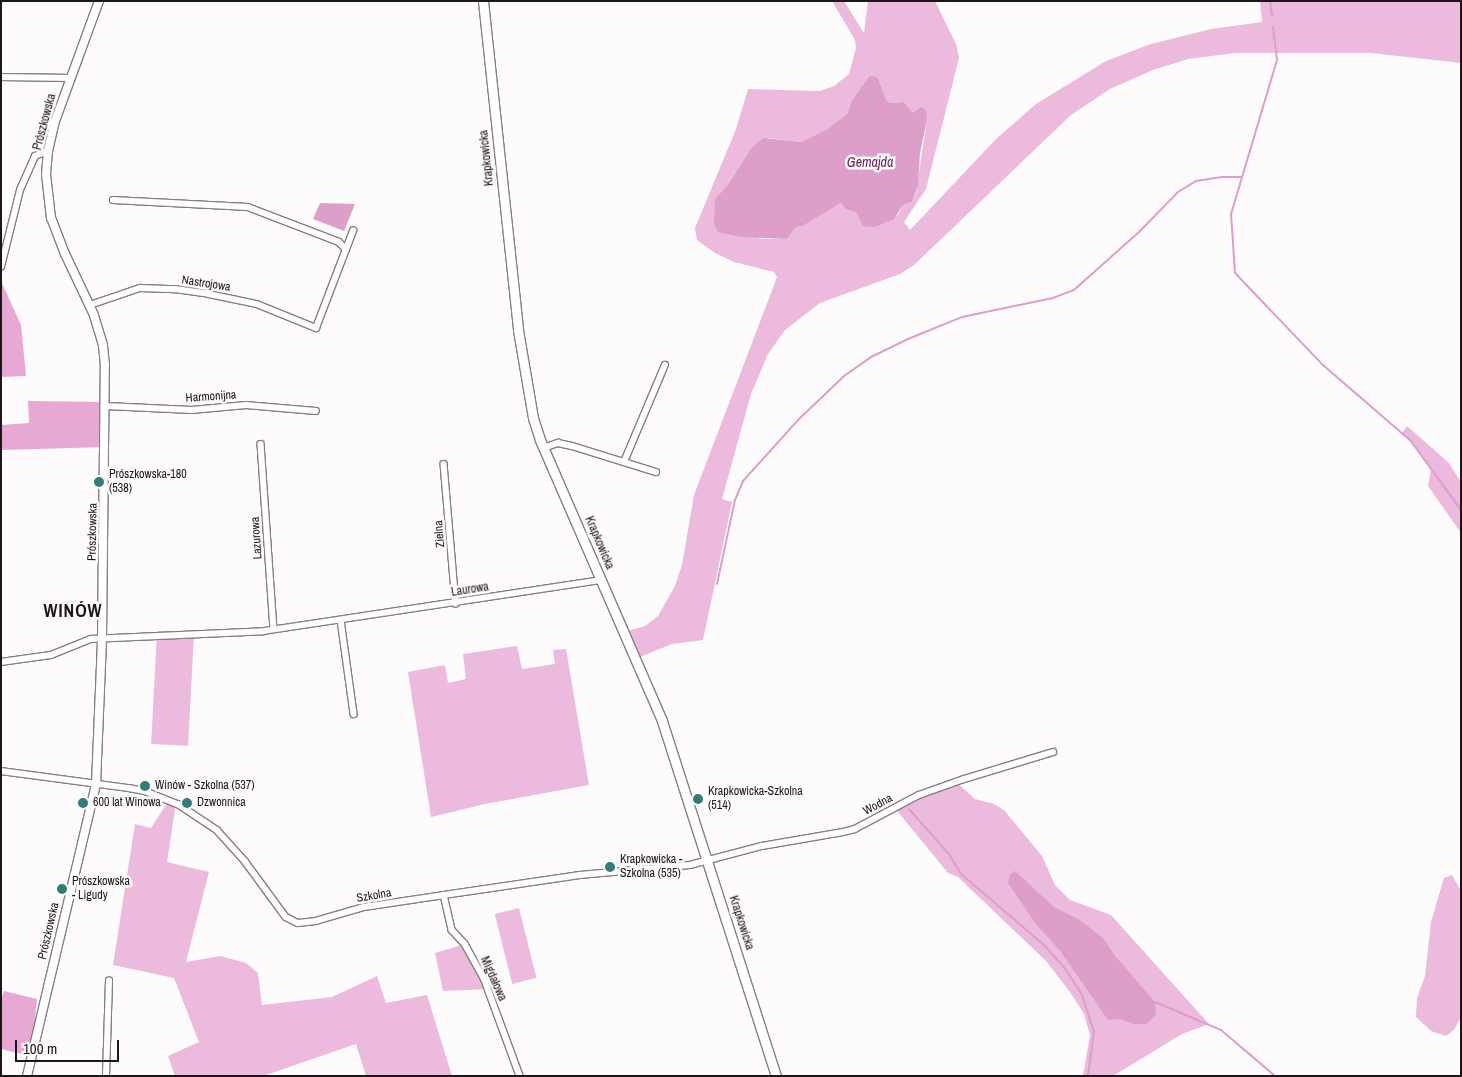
<!DOCTYPE html>
<html>
<head>
<meta charset="utf-8">
<style>
  body { margin:0 }
  #map { position:relative; width:1462px; height:1077px; overflow:hidden; background:#fefbfc; font-family:"Archivo Narrow",sans-serif }
  div>[style] { position:absolute }
  .green>* { inset:0; background:#ecbadc; transform-origin:0 0 }
  .forest>* { inset:0; background:#e8a8d4 }
  .water>* { inset:0; background:#dd9ec9 }
  .stream>* { height:2px; margin:-1px; padding:0 1px; transform-origin:1px; border-radius:1px; background:#dd9ec9 }
  .roads { filter:drop-shadow(1px 0 #897d85) drop-shadow(-1px 0 #897d85) drop-shadow(0 1px #897d85) drop-shadow(0 -1px #897d85) }
  .minor>* { height:5.5px; margin:-2.75px; padding:0 2.75px; transform-origin:2.75px; border-radius:2.75px; background:#fff }
  .secondary>* { height:8px; margin:-4px; padding:0 4px; transform-origin:4px; border-radius:4px; background:#fff }
  .primary>* { height:9px; margin:-4.5px; padding:0 4.5px; transform-origin:4.5px; border-radius:4.5px; background:#fff }
  .dots>* { width:14px; height:14px; translate:-50% -50%; box-sizing:border-box; border:2px solid #fefbfc; border-radius:50% }
  span { translate:-50% -50%; white-space:nowrap; text-align:center; line-height:1.15; -webkit-text-stroke:5px #fefbfc; paint-order:stroke }
  .street-label { font-size:12px; color:#1b1619 }
  .poi-label { font-size:12px; color:#1b1619 }
  .left { translate:0 -50%; text-align:left }
  .water-label { font-size:14px; color:#671e56; font-style:italic }
  .district-label { font-size:18px; color:#1b1619; font-weight:700; letter-spacing:1px }
  .frame { position:absolute; inset:0; border:2px solid #1b1619; pointer-events:none }
  .scale { position:absolute; left:15px; top:1040px; width:104px; height:22px; box-sizing:border-box; border:2px solid #1b1619; border-top:0; padding-left:6px; font-size:15px; line-height:18px; white-space:nowrap; color:#1b1619; -webkit-text-stroke:4px #fefbfc; paint-order:stroke }
</style>
</head>
<body>
<div id="map">
  <div class="green">
    <div style="clip-path:polygon(evenodd,832px 1px,844px 1px,864px 33px,868px 1px,935px 1px,956px 44px,959px 58px,926px 189px,904px 222px,910px 230px,996px 139px,1036px 104px,1106px 61px,1151px 44px,1211px 29px,1262px 22px,1260px 1px,1461px 1px,1461px 63px,1371px 53px,1235px 53px,1188px 59px,1153px 70px,1110px 89px,1071px 115px,914px 265px,900px 274px,820px 303px,785px 330px,768px 354px,751px 394px,722px 499px,732px 502px,703px 640px,672px 644px,635px 659px,624px 632px,645px 626px,658px 616px,675px 586px,682px 565px,694px 495px,777px 277px,774px 272px,734px 262px,715px 253px,697px 240px,695px 228px,736px 129px,748px 89px,820px 91px,834px 86px,849px 74px,856px 48px,855px 40px,832px 1px,870px 75px,878px 78px,887px 101px,891px 103px,904px 102px,913px 114px,918px 109px,927px 120px,916px 192px,912px 202px,903px 205px,898px 215px,875px 227px,857px 213px,845px 209px,841px 203px,803px 226px,796px 227px,787px 239px,760px 239px,715px 199px,729px 183px,751px 148px,768px 138px,801px 142px,829px 128px,847px 114px,852px 100px,870px 75px)"></div>
    <div style="clip-path:polygon(1407px 426px,1449px 463px,1461px 482px,1461px 533px,1428px 486px,1431px 469px,1410px 440px,1402px 433px)"></div>
    <div style="left:194px;top:633px;width:113px;height:37px;rotate:93deg"></div>
    <div style="clip-path:polygon(517px 646px,522px 669px,555px 664px,553px 650px,566px 649px,589px 785px,485px 804px,431px 817px,408px 672px,445px 665px,448px 683px,466px 679px,463px 654px)"></div>
    <div style="clip-path:polygon(956px 782px,975px 799px,994px 804px,1004px 810px,1042px 856px,1055px 885px,1070px 900px,1111px 915px,1209px 1024px,1182px 1034px,1113px 1076px,1083px 1076px,1090px 1035px,1084px 1014px,1070px 992px,1046px 961px,958px 877px,948px 873px,894px 807px)"></div>
    <div style="clip-path:polygon(169px 800px,176px 803px,167px 862px,209px 872px,186px 962px,220px 956px,246px 963px,258px 973px,262px 1005px,332px 997px,377px 976px,386px 1003px,427px 995px,452px 1076px,366px 1076px,356px 1044px,263px 1076px,175px 1076px,168px 1056px,199px 1042px,174px 978px,113px 965px,135px 824px,151px 828px)"></div>
    <div style="clip-path:polygon(1452px 875px,1461px 891px,1461px 1017px,1454px 1030px,1446px 1036px,1431px 1031px,1416px 1017px,1417px 998px,1425px 976px,1431px 922px,1444px 878px)"></div>
    <div style="left:519px;top:908px;width:72px;height:25px;rotate:76deg"></div>
    <div style="clip-path:polygon(465px 944px,488px 989px,443px 991px,435px 953px)"></div>
  </div>
  <div class="forest">
    <div style="clip-path:polygon(1px 281px,21px 325px,26px 376px,1px 377px)"></div>
    <div style="clip-path:polygon(28px 401px,107px 402px,106px 447px,1px 450px,1px 425px,29px 423px)"></div>
    <div style="clip-path:polygon(4px 991px,37px 999px,31px 1056px,1px 1049px,1px 1000px)"></div>
  </div>
  <div class="water">
    <div style="clip-path:polygon(870px 75px,878px 78px,887px 101px,891px 103px,904px 102px,913px 113px,921px 107px,926px 110px,927px 120px,920px 153px,918px 185px,912px 202px,903px 205px,894px 219px,875px 227px,863px 226px,857px 213px,845px 209px,841px 203px,803px 226px,796px 227px,787px 239px,741px 237px,718px 232px,714px 223px,715px 199px,729px 183px,751px 148px,764px 138px,801px 142px,829px 128px,847px 114px,852px 100px)"></div>
    <div style="clip-path:polygon(320px 203px,355px 204px,344px 231px,313px 219px)"></div>
    <div style="clip-path:polygon(1015px 871px,1054px 907px,1080px 920px,1103px 938px,1116px 957px,1155px 1002px,1156px 1014px,1147px 1024px,1134px 1024px,1120px 1019px,1108px 1020px,1061px 952px,1035px 923px,1008px 883px,1010px 874px)"></div>
  </div>
  <div class="stream">
    <div style="left:1270px;top:1px;width:15px;rotate:82deg"></div>
    <div style="left:1273px;top:27px;width:33px;rotate:83deg"></div>
    <div style="left:1277px;top:60px;width:161px;rotate:106.6deg"></div>
    <div style="left:1231px;top:214px;width:59px;rotate:86.1deg"></div>
    <div style="left:1235px;top:273px;width:127px;rotate:46.3deg"></div>
    <div style="left:1323px;top:365px;width:115px;rotate:40.8deg"></div>
    <div style="left:1410px;top:440px;width:87px;rotate:53.9deg"></div>
    <div style="left:717px;top:584px;width:86px;rotate:-77.9deg"></div>
    <div style="left:735px;top:500px;width:21px;rotate:-67deg"></div>
    <div style="left:743px;top:481px;width:84px;rotate:-47.9deg"></div>
    <div style="left:799px;top:419px;width:62px;rotate:-43.7deg"></div>
    <div style="left:844px;top:376px;width:33px;rotate:-35deg"></div>
    <div style="left:871px;top:357px;width:41px;rotate:-25.9deg"></div>
    <div style="left:908px;top:339px;width:58px;rotate:-22.2deg"></div>
    <div style="left:962px;top:317px;width:93px;rotate:-11.8deg"></div>
    <div style="left:1053px;top:298px;width:22px;rotate:-21deg"></div>
    <div style="left:1074px;top:290px;width:89px;rotate:-41.8deg"></div>
    <div style="left:1140px;top:231px;width:54px;rotate:-45.7deg"></div>
    <div style="left:1178px;top:192px;width:21px;rotate:-31deg"></div>
    <div style="left:1196px;top:181px;width:26px;rotate:-9deg"></div>
    <div style="left:1222px;top:177px;width:19px"></div>
    <div style="left:909px;top:809px;width:60px;rotate:48.4deg"></div>
    <div style="left:949px;top:854px;width:23px;rotate:59deg"></div>
    <div style="left:961px;top:874px;width:108px;rotate:40.5deg"></div>
    <div style="left:1043px;top:944px;width:31px;rotate:48deg"></div>
    <div style="left:1064px;top:967px;width:33px;rotate:57deg"></div>
    <div style="left:1082px;top:995px;width:38px;rotate:72deg"></div>
    <div style="left:1094px;top:1031px;width:45px;rotate:97.6deg"></div>
    <div style="left:1155px;top:1002px;width:72px;rotate:23deg"></div>
    <div style="left:1221px;top:1030px;width:71px;rotate:40.4deg"></div>
  </div>
  <div class="roads">
    <div class="minor">
      <div style="left:1px;top:77px;width:69px;rotate:0.8deg"></div>
      <div style="left:113px;top:200px;width:135px;rotate:3deg"></div>
      <div style="left:248px;top:207px;width:97px;rotate:21deg"></div>
      <div style="left:339px;top:242px;width:10px;rotate:45deg"></div>
      <div style="left:1px;top:267px;width:79px;rotate:-76.1deg"></div>
      <div style="left:20px;top:190px;width:37px;rotate:-66deg"></div>
      <div style="left:35px;top:156px;width:14px;rotate:-21deg"></div>
      <div style="left:90px;top:305px;width:53px;rotate:-18.8deg"></div>
      <div style="left:140px;top:288px;width:35px;rotate:2deg"></div>
      <div style="left:175px;top:289px;width:34px;rotate:8deg"></div>
      <div style="left:209px;top:294px;width:49px;rotate:11.8deg"></div>
      <div style="left:257px;top:304px;width:64px;rotate:22.1deg"></div>
      <div style="left:316px;top:328px;width:104px;rotate:-69.1deg"></div>
      <div style="left:106px;top:406px;width:86px;rotate:2.7deg"></div>
      <div style="left:192px;top:410px;width:54px;rotate:-5.3deg"></div>
      <div style="left:246px;top:405px;width:70px;rotate:4.9deg"></div>
      <div style="left:261px;top:444px;width:185px;rotate:86deg"></div>
      <div style="left:544px;top:448px;width:15px;rotate:-20deg"></div>
      <div style="left:558px;top:443px;width:14px;rotate:12deg"></div>
      <div style="left:572px;top:446px;width:88px;rotate:17.2deg"></div>
      <div style="left:624px;top:462px;width:105px;rotate:-67.1deg"></div>
      <div style="left:444px;top:464px;width:140px;rotate:85.1deg"></div>
      <div style="left:341px;top:620px;width:95px;rotate:82.1deg"></div>
      <div style="left:1px;top:662px;width:50px;rotate:-8deg"></div>
      <div style="left:51px;top:655px;width:43px;rotate:-21.8deg"></div>
      <div style="left:91px;top:639px;width:173px;rotate:-2.6deg"></div>
      <div style="left:264px;top:631px;width:342px;rotate:-8.6deg"></div>
      <div style="left:1px;top:771px;width:129px;rotate:7.6deg"></div>
      <div style="left:129px;top:788px;width:16px;rotate:11deg"></div>
      <div style="left:145px;top:791px;width:35px;rotate:22deg"></div>
      <div style="left:178px;top:804px;width:47px;rotate:33.7deg"></div>
      <div style="left:217px;top:830px;width:42px;rotate:47.9deg"></div>
      <div style="left:245px;top:861px;width:69px;rotate:53.8deg"></div>
      <div style="left:286px;top:917px;width:13px;rotate:27deg"></div>
      <div style="left:298px;top:923px;width:18px;rotate:-6deg"></div>
      <div style="left:316px;top:921px;width:50px;rotate:-16.3deg"></div>
      <div style="left:364px;top:907px;width:81px;rotate:-8.5deg"></div>
      <div style="left:444px;top:895px;width:137px;rotate:-8.4deg"></div>
      <div style="left:580px;top:875px;width:110px;rotate:-5.2deg"></div>
      <div style="left:690px;top:865px;width:74px;rotate:-14.8deg"></div>
      <div style="left:762px;top:846px;width:82px;rotate:-9.8deg"></div>
      <div style="left:843px;top:832px;width:12px;rotate:-14deg"></div>
      <div style="left:855px;top:829px;width:72px;rotate:-28deg"></div>
      <div style="left:919px;top:795px;width:48px;rotate:-19.6deg"></div>
      <div style="left:964px;top:779px;width:93px;rotate:-16.9deg"></div>
      <div style="left:444px;top:895px;width:36px;rotate:77deg"></div>
      <div style="left:452px;top:930px;width:19px;rotate:47deg"></div>
      <div style="left:465px;top:944px;width:39px;rotate:61deg"></div>
      <div style="left:484px;top:978px;width:104px;rotate:69.8deg"></div>
      <div style="left:106px;top:1076px;width:95px;rotate:-88.2deg"></div>
    </div>
    <div class="secondary">
      <div style="left:27px;top:1076px;width:300px;rotate:-76.7deg"></div>
      <div style="left:96px;top:784px;width:146px;rotate:-87.6deg"></div>
      <div style="left:102px;top:638px;width:273px;rotate:-89.4deg"></div>
      <div style="left:105px;top:365px;width:20px;rotate:-96deg"></div>
      <div style="left:103px;top:345px;width:31px;rotate:-107deg"></div>
      <div style="left:94px;top:315px;width:68px;rotate:-115.4deg"></div>
      <div style="left:65px;top:254px;width:39px;rotate:-111deg"></div>
      <div style="left:51px;top:218px;width:44px;rotate:-96.5deg"></div>
      <div style="left:46px;top:174px;width:23px;rotate:-85deg"></div>
      <div style="left:48px;top:151px;width:28px;rotate:-77deg"></div>
      <div style="left:54px;top:124px;width:131px;rotate:-69.9deg"></div>
    </div>
    <div class="primary">
      <div style="left:483px;top:1px;width:331px;rotate:83.9deg"></div>
      <div style="left:518px;top:330px;width:89px;rotate:80.3deg"></div>
      <div style="left:533px;top:418px;width:23px;rotate:72deg"></div>
      <div style="left:540px;top:440px;width:306px;rotate:66.5deg"></div>
      <div style="left:662px;top:721px;width:373px;rotate:72.2deg"></div>
    </div>
  </div>
  <div class="dots">
    <div style="left:99px;top:482px;background:#337b75"></div>
    <div style="left:145px;top:786px;background:#337b75"></div>
    <div style="left:698px;top:799px;background:#337b75"></div>
    <div style="left:83px;top:803px;background:#337b75"></div>
    <div style="left:187px;top:803px;background:#337b75"></div>
    <div style="left:610px;top:867px;background:#337b75"></div>
    <div style="left:62px;top:889px;background:#337b75"></div>
  </div>
  <div class="street-label">
    <span style="left:45px;top:122px;rotate:-75deg">Prószkowska</span>
    <span style="left:487px;top:158px;rotate:-96deg">Krapkowicka</span>
    <span style="left:206px;top:284px;rotate:9deg">Nastrojowa</span>
    <span style="left:211px;top:397px;rotate:-4deg">Harmonijna</span>
    <span style="left:93px;top:532px;rotate:-89deg">Prószkowska</span>
    <span style="left:440px;top:534px;rotate:-95deg">Zielna</span>
    <span style="left:257px;top:538px;rotate:-94deg">Lazurowa</span>
    <span style="left:599px;top:543px;rotate:67deg">Krapkowicka</span>
    <span style="left:470px;top:590px;rotate:-9deg">Laurowa</span>
    <span style="left:878px;top:805px;rotate:-28deg">Wodna</span>
    <span style="left:374px;top:896px;rotate:-10deg">Szkolna</span>
    <span style="left:741px;top:923px;rotate:72deg">Krapkowicka</span>
    <span style="left:49px;top:931px;rotate:-77deg">Prószkowska</span>
    <span style="left:493px;top:979px;rotate:66deg">Migdałowa</span>
  </div>
  <div class="poi-label">
    <span class="left" style="left:109px;top:482px">Prószkowska-180<br>(538)</span>
    <span class="left" style="left:155px;top:786px">Winów - Szkolna (537)</span>
    <span class="left" style="left:708px;top:799px">Krapkowicka-Szkolna<br>(514)</span>
    <span class="left" style="left:93px;top:803px">600 lat Winowa</span>
    <span class="left" style="left:197px;top:803px">Dzwonnica</span>
    <span class="left" style="left:620px;top:867px">Krapkowicka -<br>Szkolna (535)</span>
    <span class="left" style="left:72px;top:889px">Prószkowska<br>- Ligudy</span>
  </div>
  <div class="water-label">
    <span style="left:870px;top:162px">Gemajda</span>
  </div>
  <div class="district-label">
    <span style="left:73px;top:611px">WINÓW</span>
  </div>
  <div class="frame"></div>
  <div class="scale">100 m</div>
</div>
</body>
</html>
